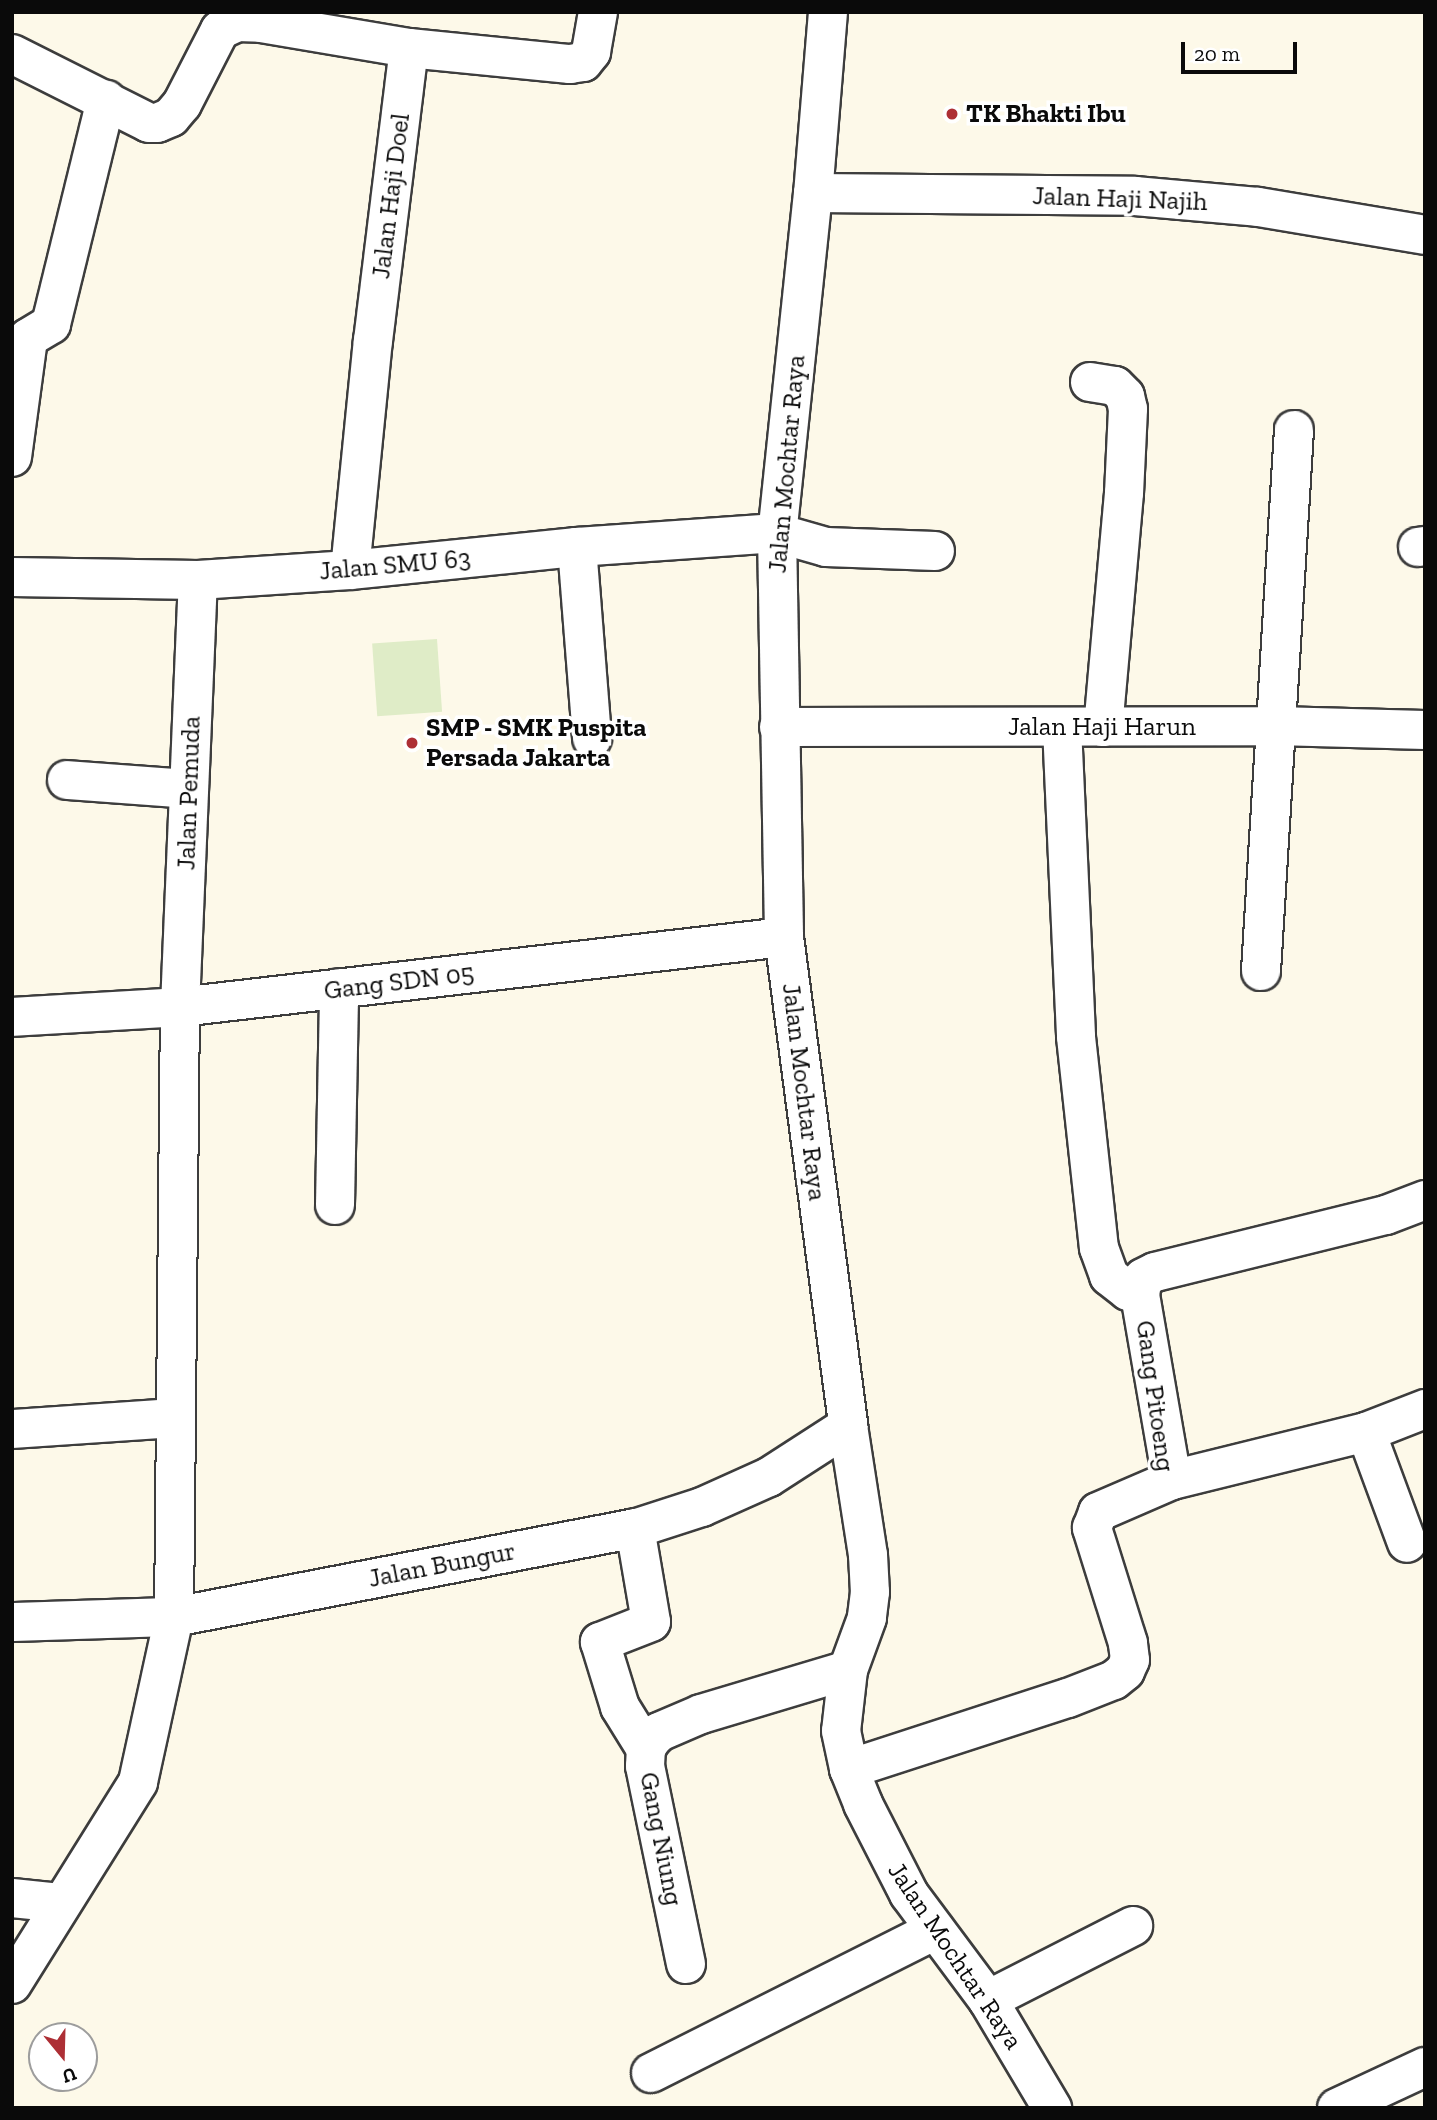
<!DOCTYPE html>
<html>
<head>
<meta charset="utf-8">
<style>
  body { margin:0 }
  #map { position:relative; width:1437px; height:2120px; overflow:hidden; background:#fdf9e9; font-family:"Zilla Slab",serif }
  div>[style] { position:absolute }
  .pitch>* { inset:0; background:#dfecc7; transform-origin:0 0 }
  .roads { filter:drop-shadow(2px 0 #3d3d3d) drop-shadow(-2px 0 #3d3d3d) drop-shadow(0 2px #3d3d3d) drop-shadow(0 -2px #3d3d3d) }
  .minor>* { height:38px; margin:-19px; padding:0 19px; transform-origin:19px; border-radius:19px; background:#fff }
  .dots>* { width:19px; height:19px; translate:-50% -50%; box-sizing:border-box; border:4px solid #fff; border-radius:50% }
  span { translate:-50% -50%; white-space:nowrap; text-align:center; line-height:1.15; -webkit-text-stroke:7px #fff; paint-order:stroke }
  .poi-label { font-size:26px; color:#0a0a0a; font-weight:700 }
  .left { translate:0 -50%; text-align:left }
  .street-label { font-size:26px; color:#0a0a0a }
  .frame { position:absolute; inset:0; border:14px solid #0a0a0a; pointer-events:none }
  .north { position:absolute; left:28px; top:2022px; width:70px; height:70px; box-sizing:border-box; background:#fff; border:2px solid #9d9d9d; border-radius:50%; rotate:161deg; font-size:19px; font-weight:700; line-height:28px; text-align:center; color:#0a0a0a }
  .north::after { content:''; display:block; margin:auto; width:24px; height:32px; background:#ad2f35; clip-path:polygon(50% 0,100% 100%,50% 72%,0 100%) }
  .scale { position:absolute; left:1181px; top:42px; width:116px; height:32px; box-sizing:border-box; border:4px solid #0a0a0a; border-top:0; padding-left:9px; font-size:21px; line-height:24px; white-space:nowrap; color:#0a0a0a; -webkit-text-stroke:5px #fff; paint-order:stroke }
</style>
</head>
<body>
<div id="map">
  <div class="pitch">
    <div style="left:437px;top:639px;width:73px;height:65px;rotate:86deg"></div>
  </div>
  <div class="roads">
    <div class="minor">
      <div style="left:828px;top:12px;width:182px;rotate:94.7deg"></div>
      <div style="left:813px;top:193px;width:342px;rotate:96deg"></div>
      <div style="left:777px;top:533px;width:404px;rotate:89deg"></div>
      <div style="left:784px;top:937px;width:493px;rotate:82.5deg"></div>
      <div style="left:848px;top:1426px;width:131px;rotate:81.2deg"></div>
      <div style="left:868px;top:1555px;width:37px;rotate:87deg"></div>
      <div style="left:870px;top:1592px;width:26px;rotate:97deg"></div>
      <div style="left:867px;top:1618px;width:55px;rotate:110.1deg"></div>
      <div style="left:848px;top:1670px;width:61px;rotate:96.5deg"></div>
      <div style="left:841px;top:1731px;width:39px;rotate:78deg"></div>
      <div style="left:849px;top:1769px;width:38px;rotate:68deg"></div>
      <div style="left:863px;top:1804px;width:101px;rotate:62.9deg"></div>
      <div style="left:909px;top:1894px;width:132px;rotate:53.3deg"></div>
      <div style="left:988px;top:2000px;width:126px;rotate:59.3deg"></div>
      <div style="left:12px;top:54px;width:153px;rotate:26.7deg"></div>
      <div style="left:149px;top:123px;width:8px"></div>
      <div style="left:157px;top:123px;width:15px;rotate:-23deg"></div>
      <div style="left:171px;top:117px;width:17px;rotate:-50deg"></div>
      <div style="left:182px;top:104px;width:83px;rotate:-62.8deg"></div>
      <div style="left:220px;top:30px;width:19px;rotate:-25deg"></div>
      <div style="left:237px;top:22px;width:24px;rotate:2deg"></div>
      <div style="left:261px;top:23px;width:150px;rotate:9.6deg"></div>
      <div style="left:409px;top:48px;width:162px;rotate:5.7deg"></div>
      <div style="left:570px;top:64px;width:13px;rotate:-9deg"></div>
      <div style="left:583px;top:62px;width:13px;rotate:-51deg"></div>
      <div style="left:591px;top:52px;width:41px;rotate:-80.1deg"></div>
      <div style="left:813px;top:193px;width:322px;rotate:0.5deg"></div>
      <div style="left:1135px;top:196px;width:123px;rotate:5.1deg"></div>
      <div style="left:1258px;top:207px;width:169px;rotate:9.5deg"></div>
      <div style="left:1090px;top:382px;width:25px;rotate:9deg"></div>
      <div style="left:1115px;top:386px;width:14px;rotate:45deg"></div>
      <div style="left:1125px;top:396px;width:13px;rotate:77deg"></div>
      <div style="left:1128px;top:409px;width:84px;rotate:92.7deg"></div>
      <div style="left:1124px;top:493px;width:235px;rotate:95.1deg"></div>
      <div style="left:12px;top:457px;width:120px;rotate:-82.3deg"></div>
      <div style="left:28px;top:338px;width:27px;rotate:-31deg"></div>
      <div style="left:51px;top:324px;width:231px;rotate:-76.2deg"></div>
      <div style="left:577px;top:547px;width:192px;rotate:85.5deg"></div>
      <div style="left:1418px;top:547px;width:7px;rotate:-8deg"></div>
      <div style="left:350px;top:570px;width:230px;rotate:-84.3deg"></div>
      <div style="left:373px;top:341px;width:295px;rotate:-83deg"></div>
      <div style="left:12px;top:577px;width:186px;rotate:0.9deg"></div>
      <div style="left:198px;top:580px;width:152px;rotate:-3.8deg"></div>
      <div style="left:350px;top:570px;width:228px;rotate:-5.8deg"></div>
      <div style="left:577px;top:547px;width:200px;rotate:-4deg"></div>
      <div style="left:777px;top:533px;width:51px;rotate:15.9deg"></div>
      <div style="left:826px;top:547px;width:109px;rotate:2.1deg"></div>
      <div style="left:779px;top:727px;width:497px;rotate:-0.1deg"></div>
      <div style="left:1276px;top:726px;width:149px;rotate:1.5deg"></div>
      <div style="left:1062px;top:727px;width:310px;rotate:87.4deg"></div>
      <div style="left:1076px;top:1037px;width:212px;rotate:83.8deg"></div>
      <div style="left:1099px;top:1248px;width:30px;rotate:70deg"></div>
      <div style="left:1109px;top:1276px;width:24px;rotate:38deg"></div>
      <div style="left:1128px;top:1291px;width:12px;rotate:14deg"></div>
      <div style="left:67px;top:780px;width:122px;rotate:4.2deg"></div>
      <div style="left:1261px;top:971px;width:542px;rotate:-86.51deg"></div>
      <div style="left:12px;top:1017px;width:168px;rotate:-3.4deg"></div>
      <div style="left:180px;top:1007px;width:608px;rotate:-6.61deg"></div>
      <div style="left:335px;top:1205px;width:217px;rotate:-88.9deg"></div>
      <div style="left:12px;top:1429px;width:162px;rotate:-3.9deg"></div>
      <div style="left:1366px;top:1432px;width:118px;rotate:69.7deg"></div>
      <div style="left:1172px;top:1480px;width:200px;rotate:-13.9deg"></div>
      <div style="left:1366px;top:1432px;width:63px;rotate:-21.3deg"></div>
      <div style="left:635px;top:1528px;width:95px;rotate:80.3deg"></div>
      <div style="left:651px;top:1622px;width:55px;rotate:158.6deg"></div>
      <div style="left:600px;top:1642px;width:68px;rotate:72.9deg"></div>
      <div style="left:620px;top:1707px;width:49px;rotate:58.2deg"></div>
      <div style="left:12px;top:1622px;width:162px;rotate:-1.8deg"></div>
      <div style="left:174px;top:1617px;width:475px;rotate:-10.9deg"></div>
      <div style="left:640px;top:1527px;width:65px;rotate:-17.9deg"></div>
      <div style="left:702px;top:1507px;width:73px;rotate:-24.1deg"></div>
      <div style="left:769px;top:1477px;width:94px;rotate:-32.8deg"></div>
      <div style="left:849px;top:1769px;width:230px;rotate:-18deg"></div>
      <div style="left:1068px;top:1698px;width:49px;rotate:-21.4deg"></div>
      <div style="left:1114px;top:1680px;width:14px;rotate:-39deg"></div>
      <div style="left:1125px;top:1671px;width:12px;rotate:-66deg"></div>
      <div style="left:1130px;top:1660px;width:17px;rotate:-97deg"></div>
      <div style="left:1128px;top:1643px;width:121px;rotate:-107.4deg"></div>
      <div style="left:1092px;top:1528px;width:17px;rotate:-69deg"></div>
      <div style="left:1098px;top:1512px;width:81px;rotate:-23.4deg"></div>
      <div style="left:1172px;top:1480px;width:189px;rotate:-99.8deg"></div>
      <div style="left:1140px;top:1294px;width:16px;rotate:-79deg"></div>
      <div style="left:1143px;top:1278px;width:13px;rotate:-27deg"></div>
      <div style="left:1155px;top:1272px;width:238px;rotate:-13.9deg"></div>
      <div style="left:1386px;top:1215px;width:42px;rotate:-21deg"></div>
      <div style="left:12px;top:1898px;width:48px;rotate:5.9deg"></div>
      <div style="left:686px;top:1964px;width:202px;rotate:-101.7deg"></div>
      <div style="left:645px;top:1766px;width:17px;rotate:-87deg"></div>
      <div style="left:646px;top:1749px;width:10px;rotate:-61deg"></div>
      <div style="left:651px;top:1740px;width:11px;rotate:-45deg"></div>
      <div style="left:659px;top:1732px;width:46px;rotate:-23.2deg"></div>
      <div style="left:701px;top:1714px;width:153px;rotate:-16.7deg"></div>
      <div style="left:12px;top:1984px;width:238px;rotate:-58deg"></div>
      <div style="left:138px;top:1782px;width:169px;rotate:-77.7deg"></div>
      <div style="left:174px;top:1617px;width:610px;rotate:-89.44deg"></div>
      <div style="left:180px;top:1007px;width:427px;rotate:-87.6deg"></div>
      <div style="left:988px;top:2000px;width:163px;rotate:-27deg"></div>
      <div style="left:651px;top:2073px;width:318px;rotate:-26.7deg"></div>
      <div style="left:1337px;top:2108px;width:97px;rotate:-25deg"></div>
    </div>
  </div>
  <div class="dots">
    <div style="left:952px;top:114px;background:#ad2f35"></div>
    <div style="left:412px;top:743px;background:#ad2f35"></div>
  </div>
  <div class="poi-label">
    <span class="left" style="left:966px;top:114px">TK Bhakti Ibu</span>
    <span class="left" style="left:426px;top:743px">SMP - SMK Puspita<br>Persada Jakarta</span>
  </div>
  <div class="street-label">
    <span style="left:391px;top:196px;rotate:-83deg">Jalan Haji Doel</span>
    <span style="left:1120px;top:199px;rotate:2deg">Jalan Haji Najih</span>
    <span style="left:787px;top:464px;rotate:-85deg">Jalan Mochtar Raya</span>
    <span style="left:395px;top:565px;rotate:-5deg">Jalan SMU 63</span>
    <span style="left:1102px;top:727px">Jalan Haji Harun</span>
    <span style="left:189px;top:793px;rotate:-88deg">Jalan Pemuda</span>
    <span style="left:399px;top:982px;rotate:-7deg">Gang SDN 05</span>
    <span style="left:804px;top:1092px;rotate:83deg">Jalan Mochtar Raya</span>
    <span style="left:1155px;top:1396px;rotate:82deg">Gang Pitoeng</span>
    <span style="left:442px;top:1565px;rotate:-11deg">Jalan Bungur</span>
    <span style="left:661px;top:1839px;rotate:79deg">Gang Niung</span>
    <span style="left:955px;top:1956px;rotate:56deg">Jalan Mochtar Raya</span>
  </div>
  <div class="frame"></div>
  <div class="north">U</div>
  <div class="scale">20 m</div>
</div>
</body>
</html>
